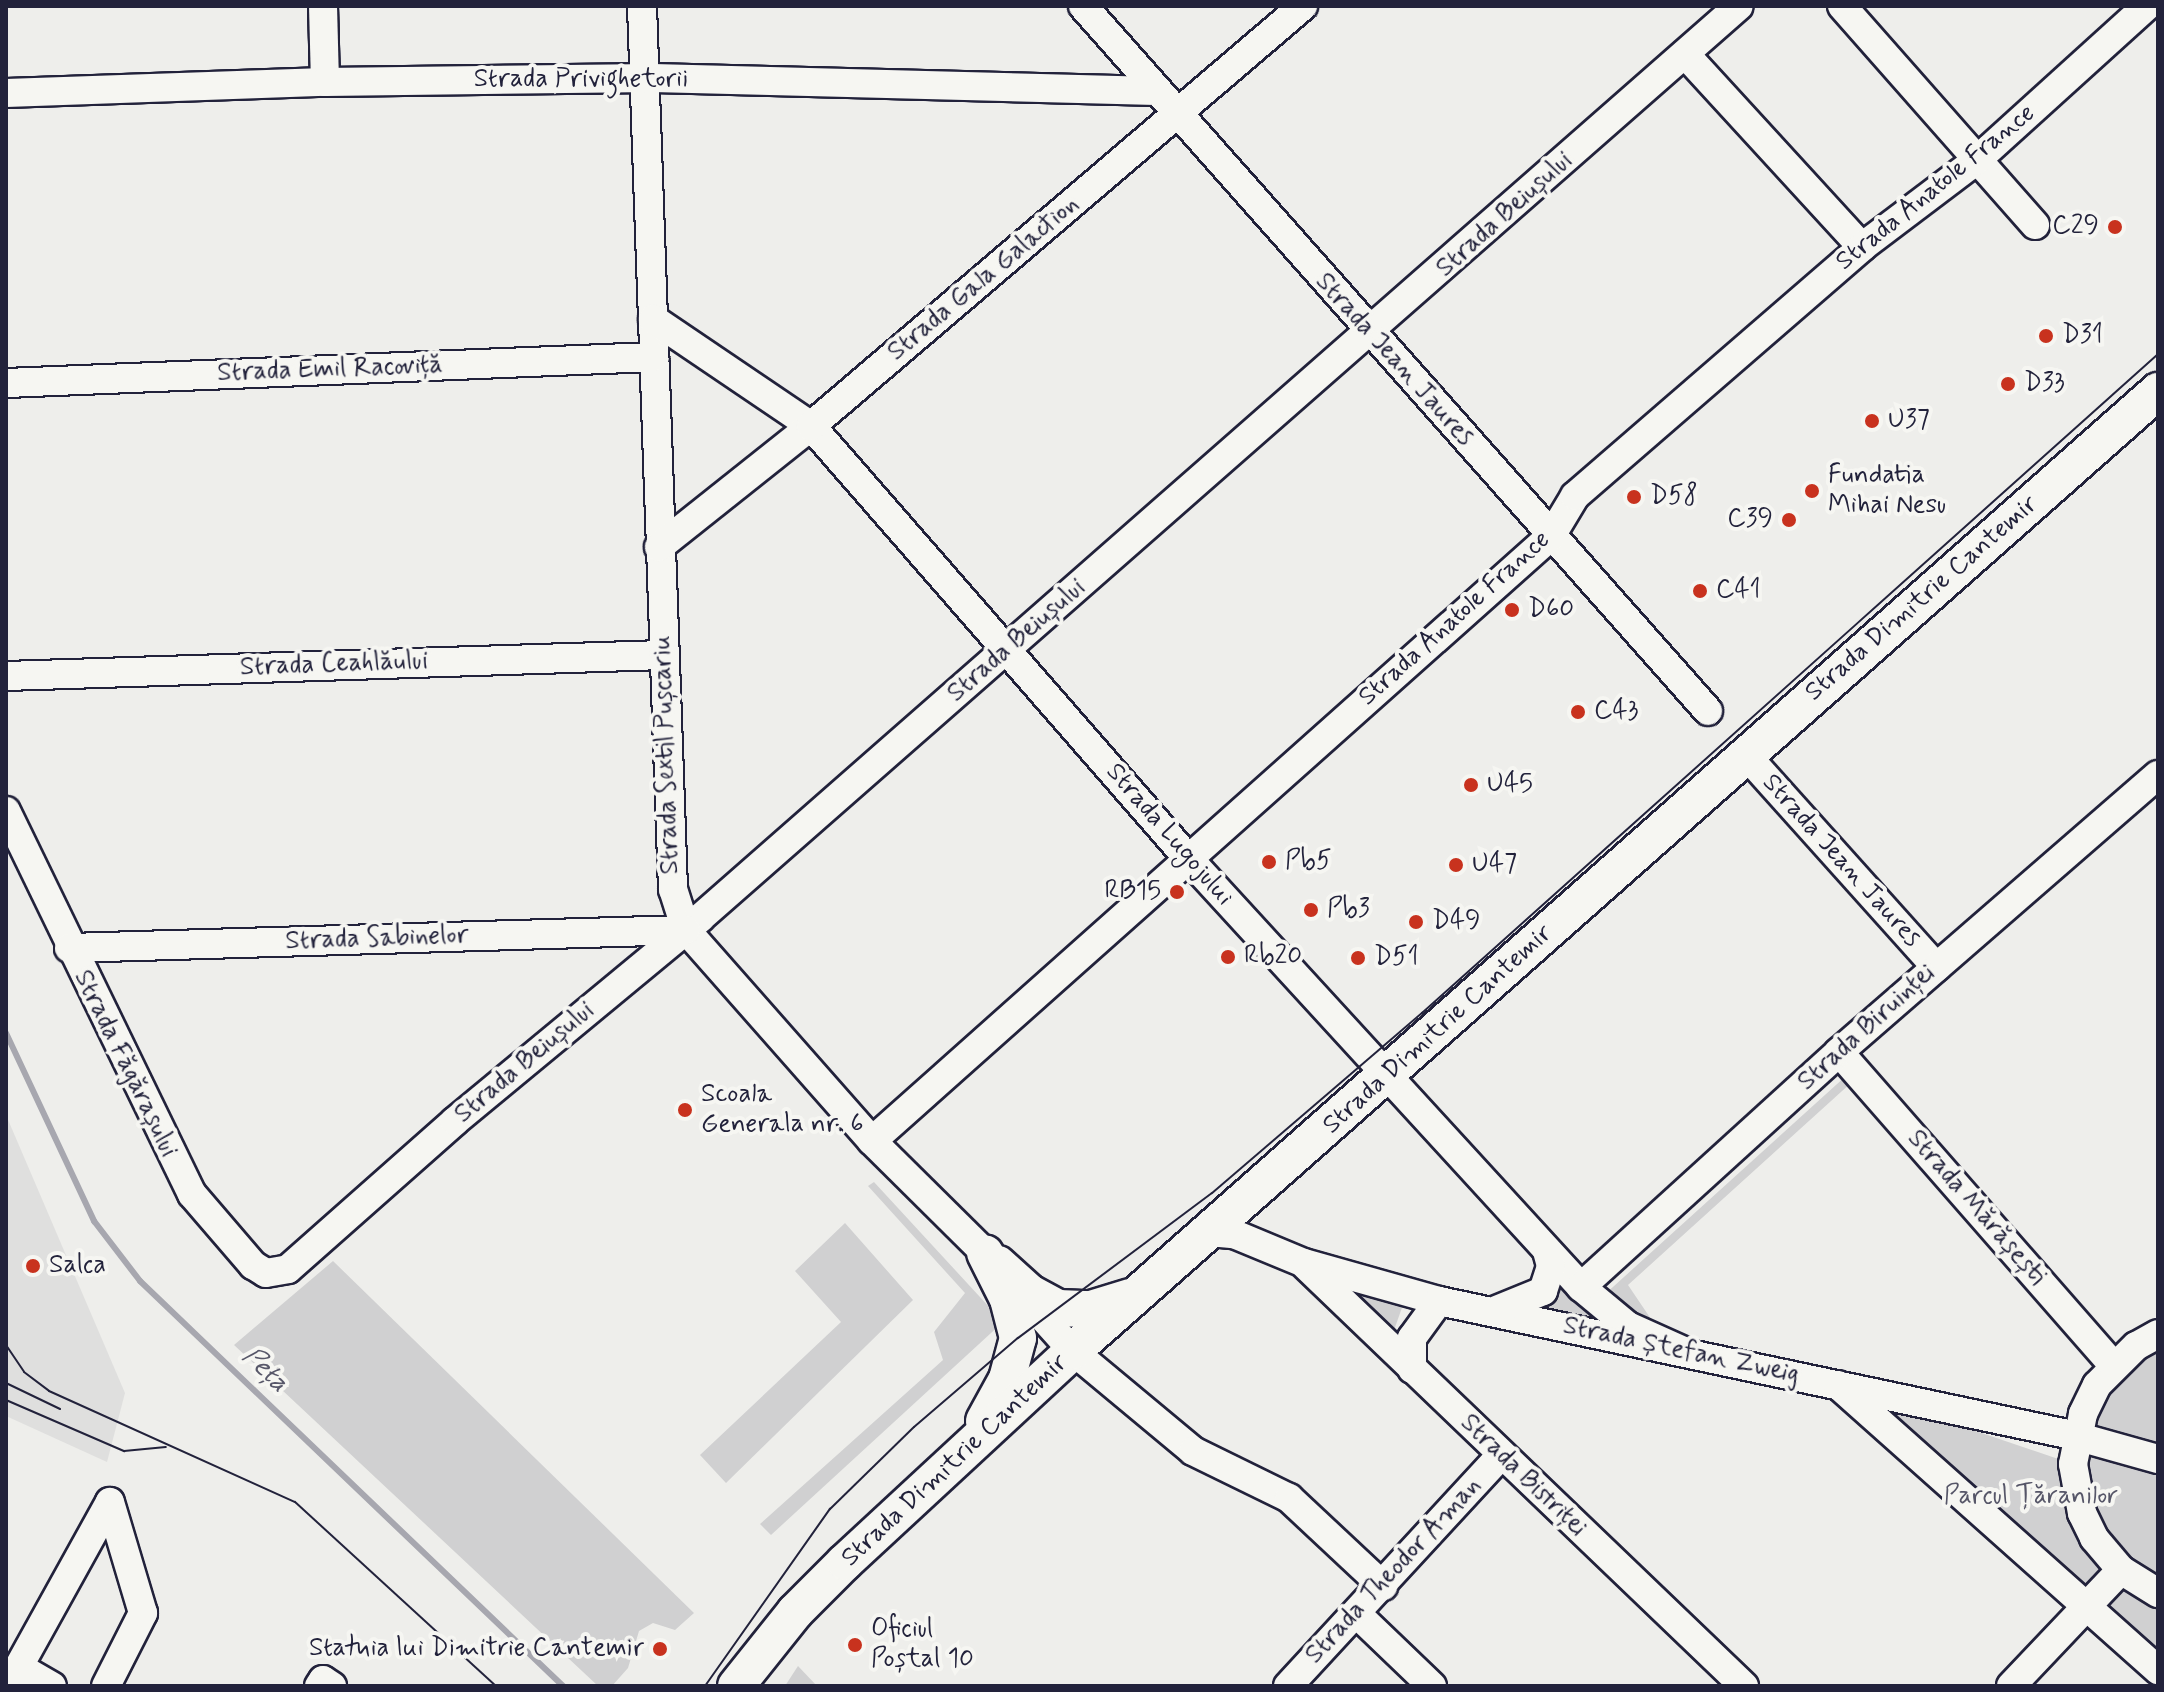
<!DOCTYPE html>
<html>
<head>
<meta charset="utf-8">
<style>
  body { margin:0 }
  #map { position:relative; width:2164px; height:1692px; overflow:hidden; background:#eeeeeb; font-family:Mynerve,sans-serif }
  div>[style] { position:absolute }
  .built>* { inset:0; background:#dfdfde }
  .green>* { inset:0; background:#d0d0d1 }
  .stream>* { height:6px; margin:-3px; padding:0 3px; transform-origin:3px; border-radius:3px; background:#a7a7af }
  .roads { filter:drop-shadow(2px 0 #22223b) drop-shadow(-2px 0 #22223b) drop-shadow(0 2px #22223b) drop-shadow(0 -2px #22223b) }
  .minor>* { height:28px; margin:-14px; padding:0 14px; transform-origin:14px; border-radius:14px; background:#f6f6f2 }
  .major>* { height:36px; margin:-18px; padding:0 18px; transform-origin:18px; border-radius:18px; background:#f6f6f2 }
  .tram>* { height:2px; margin:-1px; padding:0 1px; transform-origin:1px; border-radius:1px; background:#22223b }
  .dots>* { width:22px; height:22px; translate:-50% -50%; box-sizing:border-box; border:4px solid #f6f6f2; border-radius:50% }
  span { translate:-50% -50%; white-space:nowrap; text-align:center; line-height:1.15; -webkit-text-stroke:8px #f6f6f2; paint-order:stroke }
  .street-label { font-size:26px; color:#22223b }
  .poi-label { font-size:26px; color:#22223b }
  .right { translate:-100% -50%; text-align:right }
  .left { translate:0 -50%; text-align:left }
  .park-label { font-size:26px; color:#565668 }
  .water-label { font-size:28px; color:#575769; font-style:italic }
  .frame { position:absolute; inset:0; border:8px solid #22223b; pointer-events:none }
</style>
</head>
<body>
<div id="map">
  <div class="built">
    <div style="clip-path:polygon(6px 1115px,125px 1393px,107px 1462px,6px 1416px)"></div>
  </div>
  <div class="green">
    <div style="clip-path:polygon(1847px 1075px,1852px 1082px,1628px 1285px,1653px 1322px,1672px 1329px,1666px 1336px,1603px 1296px)"></div>
    <div style="clip-path:polygon(874px 1182px,1003px 1322px,771px 1535px,760px 1524px,943px 1360px,934px 1332px,965px 1293px,868px 1186px)"></div>
    <div style="clip-path:polygon(845px 1223px,913px 1300px,726px 1483px,700px 1455px,841px 1322px,795px 1271px)"></div>
    <div style="clip-path:polygon(333px 1261px,694px 1613px,675px 1630px,653px 1623px,639px 1631px,628px 1668px,612px 1686px,598px 1686px,234px 1345px)"></div>
    <div style="clip-path:polygon(1559px 1278px,1618px 1326px,1533px 1313px,1549px 1300px)"></div>
    <div style="clip-path:polygon(1354px 1292px,1404px 1302px,1393px 1333px)"></div>
    <div style="clip-path:polygon(2158px 1334px,2158px 1670px,1837px 1384px,2073px 1464px,2083px 1414px)"></div>
    <div style="clip-path:polygon(798px 1666px,817px 1686px,785px 1686px)"></div>
  </div>
  <div class="stream">
    <div style="left:6px;top:1033px;width:208px;rotate:64.9deg"></div>
    <div style="left:94px;top:1221px;width:76px;rotate:52.5deg"></div>
    <div style="left:140px;top:1281px;width:586px;rotate:43.75deg"></div>
  </div>
  <div class="roads">
    <div class="minor">
      <div style="left:323px;top:6px;width:76px;rotate:88.5deg"></div>
      <div style="left:642px;top:6px;width:884px;rotate:87.99deg"></div>
      <div style="left:673px;top:889px;width:43px;rotate:72.4deg"></div>
      <div style="left:686px;top:930px;width:281px;rotate:48.6deg"></div>
      <div style="left:872px;top:1141px;width:159px;rotate:44.7deg"></div>
      <div style="left:985px;top:1253px;width:132px;rotate:48.1deg"></div>
      <div style="left:1073px;top:1351px;width:156px;rotate:39.8deg"></div>
      <div style="left:1193px;top:1451px;width:107px;rotate:26.1deg"></div>
      <div style="left:1289px;top:1498px;width:129px;rotate:43.1deg"></div>
      <div style="left:1083px;top:6px;width:942px;rotate:48.44deg"></div>
      <div style="left:1842px;top:6px;width:292px;rotate:48.6deg"></div>
      <div style="left:1685px;top:54px;width:262px;rotate:47.5deg"></div>
      <div style="left:6px;top:93px;width:319px;rotate:-2deg"></div>
      <div style="left:325px;top:82px;width:328px;rotate:-0.7deg"></div>
      <div style="left:653px;top:78px;width:503px;rotate:1.48deg"></div>
      <div style="left:653px;top:319px;width:191px;rotate:34.1deg"></div>
      <div style="left:811px;top:426px;width:572px;rotate:48.9deg"></div>
      <div style="left:1187px;top:857px;width:583px;rotate:47.5deg"></div>
      <div style="left:1581px;top:1287px;width:61px;rotate:39.7deg"></div>
      <div style="left:1628px;top:1326px;width:61px;rotate:24.1deg"></div>
      <div style="left:6px;top:383px;width:649px;rotate:-2.3deg"></div>
      <div style="left:659px;top:547px;width:194px;rotate:-38.5deg"></div>
      <div style="left:811px;top:426px;width:647px;rotate:-40.49deg"></div>
      <div style="left:6px;top:676px;width:657px;rotate:-1.83deg"></div>
      <div style="left:1746px;top:755px;width:285px;rotate:48.1deg"></div>
      <div style="left:6px;top:811px;width:426px;rotate:64.1deg"></div>
      <div style="left:192px;top:1194px;width:94px;rotate:49.3deg"></div>
      <div style="left:253px;top:1265px;width:15px;rotate:32deg"></div>
      <div style="left:266px;top:1273px;width:22px;rotate:-10deg"></div>
      <div style="left:288px;top:1269px;width:223px;rotate:-41.5deg"></div>
      <div style="left:455px;top:1121px;width:318px;rotate:-39.6deg"></div>
      <div style="left:700px;top:918px;width:1382px;rotate:-41.28deg"></div>
      <div style="left:69px;top:948px;width:617px;rotate:-1.67deg"></div>
      <div style="left:1839px;top:1052px;width:416px;rotate:48.8deg"></div>
      <div style="left:872px;top:1141px;width:909px;rotate:-41.7deg"></div>
      <div style="left:1551px;top:536px;width:47px;rotate:-59deg"></div>
      <div style="left:1575px;top:496px;width:380px;rotate:-40.9deg"></div>
      <div style="left:1862px;top:247px;width:144px;rotate:-37.1deg"></div>
      <div style="left:1977px;top:160px;width:229px;rotate:-42.2deg"></div>
      <div style="left:1209px;top:1232px;width:25px;rotate:5deg"></div>
      <div style="left:1234px;top:1234px;width:76px;rotate:22.5deg"></div>
      <div style="left:1304px;top:1263px;width:140px;rotate:15.7deg"></div>
      <div style="left:1439px;top:1301px;width:647px;rotate:11.95deg"></div>
      <div style="left:2072px;top:1435px;width:89px;rotate:15.6deg"></div>
      <div style="left:1306px;top:1266px;width:607px;rotate:43.8deg"></div>
      <div style="left:1581px;top:1287px;width:349px;rotate:-42.3deg"></div>
      <div style="left:1839px;top:1052px;width:422px;rotate:-41deg"></div>
      <div style="left:1494px;top:1311px;width:53px;rotate:-22.2deg"></div>
      <div style="left:1543px;top:1291px;width:26px;rotate:-72deg"></div>
      <div style="left:1551px;top:1266px;width:16px;rotate:-105deg"></div>
      <div style="left:2158px;top:1334px;width:25px;rotate:151deg"></div>
      <div style="left:2136px;top:1346px;width:55px;rotate:135deg"></div>
      <div style="left:2097px;top:1385px;width:32px;rotate:116deg"></div>
      <div style="left:2083px;top:1414px;width:51px;rotate:101.3deg"></div>
      <div style="left:2073px;top:1464px;width:50px;rotate:79.6deg"></div>
      <div style="left:2082px;top:1513px;width:28px;rotate:64deg"></div>
      <div style="left:2094px;top:1538px;width:42px;rotate:49.8deg"></div>
      <div style="left:2121px;top:1570px;width:44px;rotate:31.9deg"></div>
      <div style="left:1412px;top:1369px;width:31px;rotate:-90deg"></div>
      <div style="left:1412px;top:1338px;width:46px;rotate:-53.9deg"></div>
      <div style="left:1838px;top:1385px;width:429px;rotate:41.7deg"></div>
      <div style="left:1357px;top:1614px;width:104px;rotate:43.8deg"></div>
      <div style="left:19px;top:1667px;width:38px;rotate:30deg"></div>
      <div style="left:8px;top:1686px;width:210px;rotate:-61deg"></div>
      <div style="left:106px;top:1686px;width:82px;rotate:-63.1deg"></div>
      <div style="left:143px;top:1613px;width:116px;rotate:-106.6deg"></div>
      <div style="left:319px;top:1686px;width:7px;rotate:-56deg"></div>
      <div style="left:323px;top:1680px;width:11px;rotate:34deg"></div>
      <div style="left:1288px;top:1686px;width:313px;rotate:-47.3deg"></div>
      <div style="left:2011px;top:1686px;width:160px;rotate:-46.5deg"></div>
    </div>
    <div class="major">
      <div style="left:998px;top:1264px;width:43px;rotate:42.2deg"></div>
      <div style="left:1030px;top:1293px;width:32px;rotate:28deg"></div>
      <div style="left:1058px;top:1308px;width:33px;rotate:2deg"></div>
      <div style="left:1091px;top:1309px;width:41px;rotate:-17.1deg"></div>
      <div style="left:984px;top:1421px;width:48px;rotate:-61.3deg"></div>
      <div style="left:1007px;top:1379px;width:42px;rotate:-75deg"></div>
      <div style="left:1018px;top:1338px;width:40px;rotate:-104.4deg"></div>
      <div style="left:1008px;top:1299px;width:51px;rotate:-116.6deg"></div>
      <div style="left:736px;top:1686px;width:95px;rotate:-51.4deg"></div>
      <div style="left:795px;top:1612px;width:71px;rotate:-45deg"></div>
      <div style="left:845px;top:1562px;width:311px;rotate:-42.8deg"></div>
      <div style="left:1073px;top:1351px;width:1449px;rotate:-41.5deg"></div>
    </div>
  </div>
  <div class="tram">
    <div style="left:6px;top:1345px;width:32px;rotate:56deg"></div>
    <div style="left:24px;top:1372px;width:31px;rotate:37deg"></div>
    <div style="left:49px;top:1391px;width:270px;rotate:24.3deg"></div>
    <div style="left:295px;top:1502px;width:273px;rotate:42.5deg"></div>
    <div style="left:6px;top:1383px;width:60px;rotate:25.7deg"></div>
    <div style="left:6px;top:1400px;width:129px;rotate:23.4deg"></div>
    <div style="left:124px;top:1451px;width:42px;rotate:-5.4deg"></div>
    <div style="left:705px;top:1686px;width:217px;rotate:-54.8deg"></div>
    <div style="left:830px;top:1509px;width:117px;rotate:-44.3deg"></div>
    <div style="left:914px;top:1427px;width:137px;rotate:-40.6deg"></div>
    <div style="left:1018px;top:1338px;width:242px;rotate:-36.8deg"></div>
    <div style="left:1212px;top:1193px;width:277px;rotate:-40.6deg"></div>
    <div style="left:1422px;top:1013px;width:988px;rotate:-41.84deg"></div>
  </div>
  <div class="dots">
    <div style="left:2115px;top:227px;background:#c8321e"></div>
    <div style="left:2046px;top:336px;background:#c8321e"></div>
    <div style="left:2008px;top:384px;background:#c8321e"></div>
    <div style="left:1872px;top:421px;background:#c8321e"></div>
    <div style="left:1812px;top:491px;background:#c8321e"></div>
    <div style="left:1634px;top:497px;background:#c8321e"></div>
    <div style="left:1789px;top:520px;background:#c8321e"></div>
    <div style="left:1700px;top:591px;background:#c8321e"></div>
    <div style="left:1512px;top:610px;background:#c8321e"></div>
    <div style="left:1578px;top:712px;background:#c8321e"></div>
    <div style="left:1471px;top:785px;background:#c8321e"></div>
    <div style="left:1269px;top:862px;background:#c8321e"></div>
    <div style="left:1456px;top:865px;background:#c8321e"></div>
    <div style="left:1177px;top:892px;background:#c8321e"></div>
    <div style="left:1311px;top:910px;background:#c8321e"></div>
    <div style="left:1416px;top:922px;background:#c8321e"></div>
    <div style="left:1228px;top:957px;background:#c8321e"></div>
    <div style="left:1358px;top:958px;background:#c8321e"></div>
    <div style="left:685px;top:1110px;background:#c8321e"></div>
    <div style="left:33px;top:1266px;background:#c8321e"></div>
    <div style="left:855px;top:1645px;background:#c8321e"></div>
    <div style="left:660px;top:1649px;background:#c8321e"></div>
  </div>
  <div class="street-label">
    <span style="left:581px;top:80px">Strada Privighetorii</span>
    <span style="left:1936px;top:188px;rotate:-39deg">Strada Anatole France</span>
    <span style="left:1505px;top:215px;rotate:-42deg">Strada Beiușului</span>
    <span style="left:984px;top:279px;rotate:-40deg">Strada Gala Galaction</span>
    <span style="left:1394px;top:360px;rotate:48deg">Strada Jean Jaures</span>
    <span style="left:330px;top:370px;rotate:-2deg">Strada Emil Racoviță</span>
    <span style="left:1922px;top:599px;rotate:-41deg">Strada Dimitrie Cantemir</span>
    <span style="left:1455px;top:619px;rotate:-42deg">Strada Anatole France</span>
    <span style="left:1017px;top:641px;rotate:-41deg">Strada Beiușului</span>
    <span style="left:334px;top:665px;rotate:-2deg">Strada Ceahlăului</span>
    <span style="left:667px;top:755px;rotate:-92deg">Strada Sextil Pușcariu</span>
    <span style="left:1169px;top:835px;rotate:49deg">Strada Lugojului</span>
    <span style="left:1841px;top:861px;rotate:48deg">Strada Jean Jaures</span>
    <span style="left:377px;top:939px;rotate:-2deg">Strada Sabinelor</span>
    <span style="left:1867px;top:1028px;rotate:-42deg">Strada Biruinței</span>
    <span style="left:1438px;top:1030px;rotate:-42deg">Strada Dimitrie Cantemir</span>
    <span style="left:525px;top:1063px;rotate:-40deg">Strada Beiușului</span>
    <span style="left:125px;top:1064px;rotate:64deg">Strada Făgărașului</span>
    <span style="left:1976px;top:1208px;rotate:49deg">Strada Mărășești</span>
    <span style="left:1681px;top:1351px;rotate:12deg">Strada Ștefan Zweig</span>
    <span style="left:955px;top:1461px;rotate:-43deg">Strada Dimitrie Cantemir</span>
    <span style="left:1523px;top:1476px;rotate:44deg">Strada Bistriței</span>
    <span style="left:1394px;top:1571px;rotate:-47deg">Strada Theodor Aman</span>
  </div>
  <div class="poi-label">
    <span class="right" style="left:2099px;top:227px">C29</span>
    <span class="left" style="left:2062px;top:336px">D31</span>
    <span class="left" style="left:2024px;top:384px">D33</span>
    <span class="left" style="left:1888px;top:421px">U37</span>
    <span class="left" style="left:1828px;top:491px">Fundatia<br>Mihai Nesu</span>
    <span class="left" style="left:1650px;top:497px">D58</span>
    <span class="right" style="left:1773px;top:520px">C39</span>
    <span class="left" style="left:1716px;top:591px">C41</span>
    <span class="left" style="left:1528px;top:610px">D60</span>
    <span class="left" style="left:1594px;top:712px">C43</span>
    <span class="left" style="left:1487px;top:785px">U45</span>
    <span class="left" style="left:1285px;top:862px">Pb5</span>
    <span class="left" style="left:1472px;top:865px">U47</span>
    <span class="right" style="left:1161px;top:892px">RB15</span>
    <span class="left" style="left:1327px;top:910px">Pb3</span>
    <span class="left" style="left:1432px;top:922px">D49</span>
    <span class="left" style="left:1244px;top:957px">Rb20</span>
    <span class="left" style="left:1374px;top:958px">D51</span>
    <span class="left" style="left:701px;top:1110px">Scoala<br>Generala nr. 6</span>
    <span class="left" style="left:49px;top:1266px">Salca</span>
    <span class="left" style="left:871px;top:1645px">Oficiul<br>Poștal 10</span>
    <span class="right" style="left:644px;top:1649px">Statuia lui Dimitrie Cantemir</span>
  </div>
  <div class="park-label">
    <span style="left:2031px;top:1497px">Parcul Țăranilor</span>
  </div>
  <div class="water-label">
    <span style="left:265px;top:1370px;rotate:44deg">Peța</span>
  </div>
  <div class="frame"></div>
</div>
</body>
</html>
